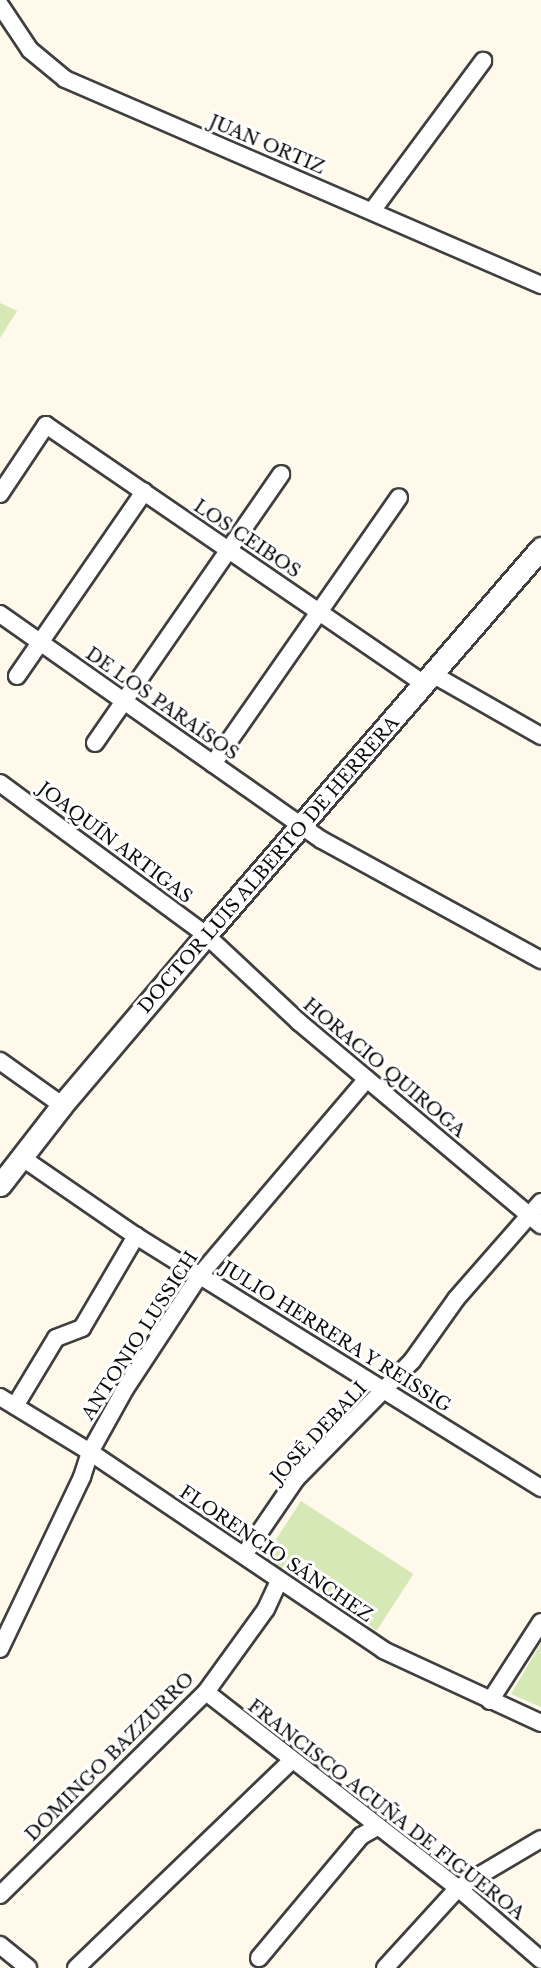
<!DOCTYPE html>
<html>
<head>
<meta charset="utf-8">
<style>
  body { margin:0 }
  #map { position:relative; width:541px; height:1968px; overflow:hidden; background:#fff9eb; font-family:"Libre Baskerville",serif }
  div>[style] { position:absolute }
  .green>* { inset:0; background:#d5e8b5; transform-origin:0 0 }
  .roads { filter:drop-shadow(2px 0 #3f3f3f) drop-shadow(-2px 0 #3f3f3f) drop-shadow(0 2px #3f3f3f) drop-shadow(0 -2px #3f3f3f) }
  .minor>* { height:16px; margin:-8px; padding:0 8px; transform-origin:8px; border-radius:8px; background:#fff }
  .tertiary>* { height:21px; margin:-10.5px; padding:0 10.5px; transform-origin:10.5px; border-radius:10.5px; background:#fff }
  span { translate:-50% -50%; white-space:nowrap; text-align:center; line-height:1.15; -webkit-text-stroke:6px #fff; paint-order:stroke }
  .street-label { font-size:18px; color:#0c0c0c }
</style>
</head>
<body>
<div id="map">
  <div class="green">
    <div style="clip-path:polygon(0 303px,17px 311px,0 338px)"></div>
    <div style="left:301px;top:1501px;width:134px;height:67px;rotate:33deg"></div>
    <div style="clip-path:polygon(541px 1643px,541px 1707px,511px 1694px)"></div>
  </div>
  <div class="roads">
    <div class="minor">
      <div style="left:0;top:5px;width:54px;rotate:56.3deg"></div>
      <div style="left:30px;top:50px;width:45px;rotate:39.6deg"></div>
      <div style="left:65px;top:79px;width:519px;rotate:23.4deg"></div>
      <div style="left:372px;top:211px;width:187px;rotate:-53.5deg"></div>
      <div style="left:0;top:494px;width:83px;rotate:-56.3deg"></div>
      <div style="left:46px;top:425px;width:460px;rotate:34.4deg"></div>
      <div style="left:0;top:614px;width:393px;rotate:35.1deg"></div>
      <div style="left:322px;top:840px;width:250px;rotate:28.7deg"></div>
      <div style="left:434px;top:675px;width:123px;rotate:29.7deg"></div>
      <div style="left:17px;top:676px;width:224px;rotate:-55.4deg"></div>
      <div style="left:95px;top:743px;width:327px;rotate:-55.3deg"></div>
      <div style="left:213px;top:764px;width:325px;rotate:-55.1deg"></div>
      <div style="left:0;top:783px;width:256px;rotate:36.4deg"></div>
      <div style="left:206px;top:935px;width:127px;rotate:43.1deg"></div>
      <div style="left:299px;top:1022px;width:316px;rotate:40deg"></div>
      <div style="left:0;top:1061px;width:76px;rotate:35.4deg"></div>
      <div style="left:21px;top:1157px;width:140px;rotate:34.5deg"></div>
      <div style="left:136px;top:1236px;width:477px;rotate:31.9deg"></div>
      <div style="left:0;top:1397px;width:105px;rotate:31.4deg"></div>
      <div style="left:90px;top:1452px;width:354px;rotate:34deg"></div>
      <div style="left:383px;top:1650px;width:174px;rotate:24.8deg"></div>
      <div style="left:15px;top:1406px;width:79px;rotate:-58.9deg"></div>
      <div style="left:56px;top:1338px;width:28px;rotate:-21deg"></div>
      <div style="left:82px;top:1328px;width:107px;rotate:-59.6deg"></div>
      <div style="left:244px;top:1555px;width:92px;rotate:-55.6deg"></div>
      <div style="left:296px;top:1479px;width:165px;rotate:-45.5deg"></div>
      <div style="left:412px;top:1361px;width:76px;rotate:-54.6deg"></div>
      <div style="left:456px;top:1299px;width:129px;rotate:-48.8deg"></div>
      <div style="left:0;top:1649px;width:191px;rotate:-64.5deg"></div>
      <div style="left:82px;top:1477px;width:26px;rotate:-72deg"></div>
      <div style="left:90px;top:1452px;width:72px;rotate:-60.9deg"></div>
      <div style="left:125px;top:1389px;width:136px;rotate:-56.7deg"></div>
      <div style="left:200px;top:1275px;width:257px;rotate:-49.6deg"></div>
      <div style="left:206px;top:1692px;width:319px;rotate:37.9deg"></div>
      <div style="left:458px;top:1888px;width:110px;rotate:40.9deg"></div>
      <div style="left:490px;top:1701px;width:94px;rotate:-57.2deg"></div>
      <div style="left:0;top:1895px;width:289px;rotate:-44.6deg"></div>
      <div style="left:206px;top:1692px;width:102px;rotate:-54.1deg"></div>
      <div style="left:266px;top:1609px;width:31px;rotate:-65deg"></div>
      <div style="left:0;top:1945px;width:36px;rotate:39deg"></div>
      <div style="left:259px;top:1958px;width:159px;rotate:-50.1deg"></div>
      <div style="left:361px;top:1836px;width:18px;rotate:-29deg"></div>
      <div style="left:76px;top:1968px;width:300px;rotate:-43.9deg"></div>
      <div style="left:385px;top:1968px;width:108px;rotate:-47.6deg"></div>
      <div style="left:458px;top:1888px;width:96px;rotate:-30.6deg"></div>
    </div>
    <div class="tertiary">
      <div style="left:0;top:1185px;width:101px;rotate:-52.2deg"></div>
      <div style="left:62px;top:1105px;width:223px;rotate:-49.7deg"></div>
      <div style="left:206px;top:935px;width:512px;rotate:-49.12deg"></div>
    </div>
  </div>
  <div class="street-label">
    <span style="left:267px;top:145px;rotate:23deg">JUAN ORTIZ</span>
    <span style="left:247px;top:539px;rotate:34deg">LOS CEIBOS</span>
    <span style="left:162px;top:704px;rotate:35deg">DE LOS PARAÍSOS</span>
    <span style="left:115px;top:843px;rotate:37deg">JOAQUÍN ARTIGAS</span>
    <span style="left:269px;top:865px;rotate:-49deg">DOCTOR LUIS ALBERTO DE HERRERA</span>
    <span style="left:384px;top:1068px;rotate:40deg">HORACIO QUIROGA</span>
    <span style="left:140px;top:1336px;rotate:-57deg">ANTONIO LUSSICH</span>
    <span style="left:336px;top:1337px;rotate:32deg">JULIO HERRERA Y REISSIG</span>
    <span style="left:319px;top:1433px;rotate:-47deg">JOSÉ DEBALI</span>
    <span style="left:276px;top:1554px;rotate:34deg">FLORENCIO SÁNCHEZ</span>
    <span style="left:110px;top:1757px;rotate:-45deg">DOMINGO BAZZURRO</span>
    <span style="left:386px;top:1810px;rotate:38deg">FRANCISCO ACUÑA DE FIGUEROA</span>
  </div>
</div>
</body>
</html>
